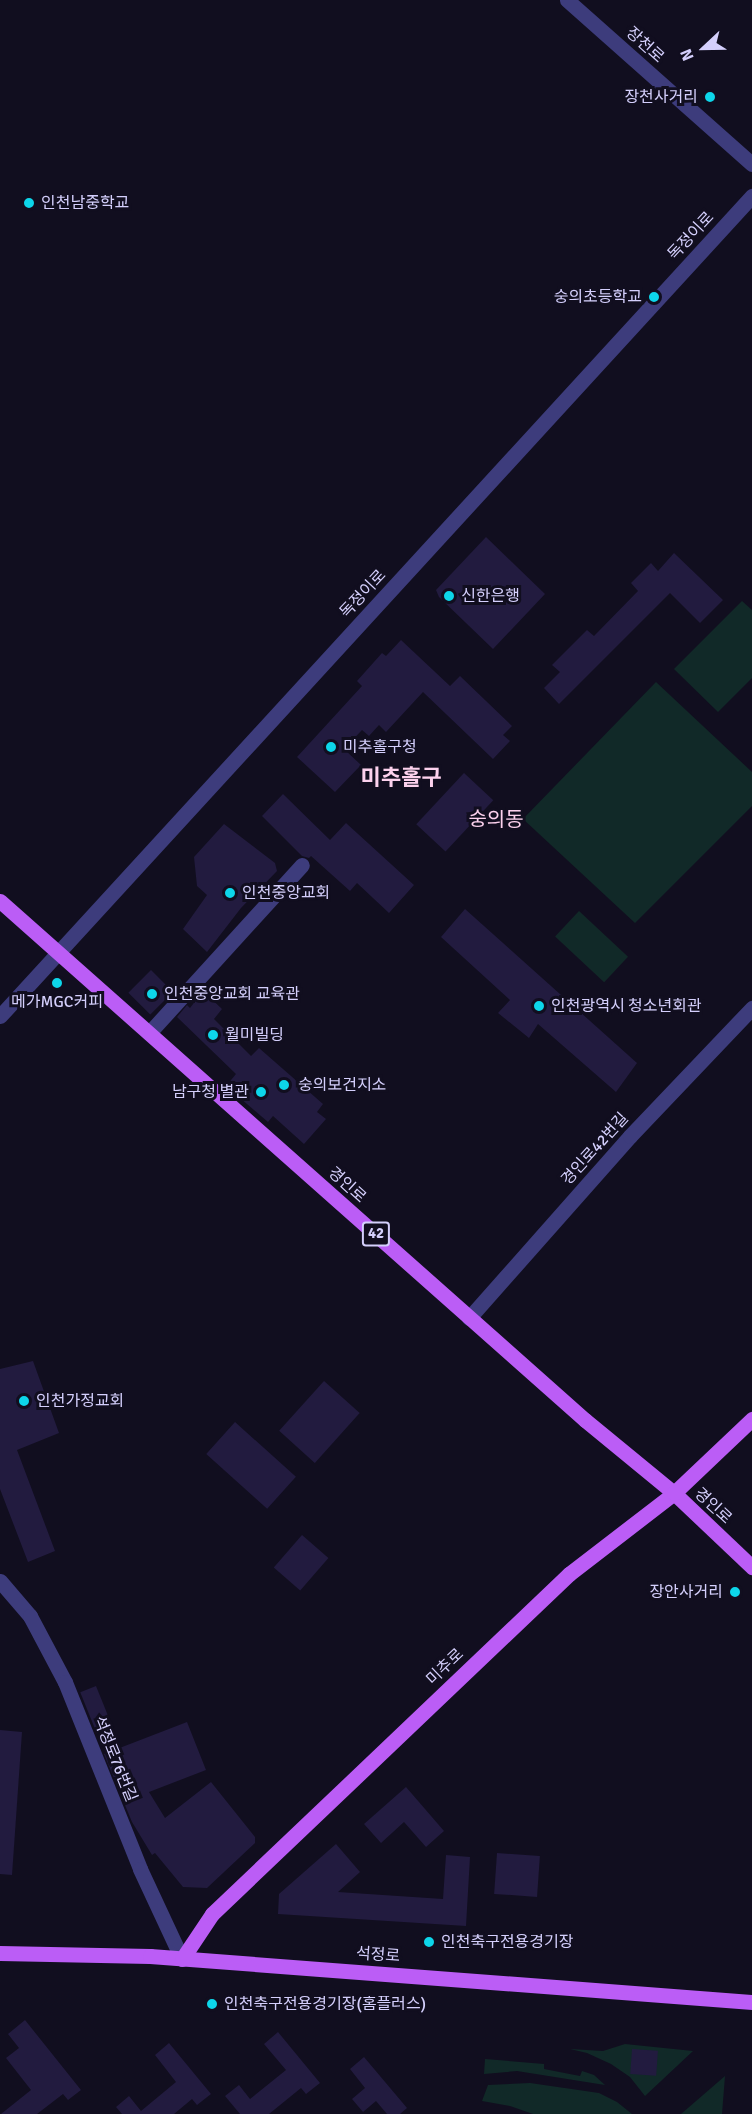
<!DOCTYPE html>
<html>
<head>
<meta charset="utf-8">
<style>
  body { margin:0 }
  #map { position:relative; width:752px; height:2114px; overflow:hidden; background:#110e1f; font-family:Signika,"Noto Sans KR",sans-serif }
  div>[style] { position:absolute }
  .green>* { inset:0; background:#112928; transform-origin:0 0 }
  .building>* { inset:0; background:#221b3f; transform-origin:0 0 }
  .minor>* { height:15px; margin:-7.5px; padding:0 7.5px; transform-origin:7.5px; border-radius:7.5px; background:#3d3c7c }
  .major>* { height:15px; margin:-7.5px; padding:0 7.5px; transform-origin:7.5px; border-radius:7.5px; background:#bb5df6 }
  .dots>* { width:16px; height:16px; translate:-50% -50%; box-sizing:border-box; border:3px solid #110e1f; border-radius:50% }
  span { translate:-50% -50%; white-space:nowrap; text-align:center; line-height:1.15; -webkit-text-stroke:6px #110e1f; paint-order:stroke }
  .shield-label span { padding:2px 4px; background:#110e1f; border:2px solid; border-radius:4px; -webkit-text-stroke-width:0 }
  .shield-label { font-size:15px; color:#d4cffc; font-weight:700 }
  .street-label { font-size:16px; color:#d4cffc }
  .poi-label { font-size:16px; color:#d4cffc }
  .right { translate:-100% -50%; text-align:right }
  .left { translate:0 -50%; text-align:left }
  .quarter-label { font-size:20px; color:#fcd1ed }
  .district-label { font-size:22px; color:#fcd1ed; font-weight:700 }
  .north { position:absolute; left:674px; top:18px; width:60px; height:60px; -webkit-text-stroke:4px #110e1f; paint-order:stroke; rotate:248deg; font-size:16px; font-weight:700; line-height:24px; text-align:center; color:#d4cffc }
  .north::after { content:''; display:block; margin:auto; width:21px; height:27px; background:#d4cffc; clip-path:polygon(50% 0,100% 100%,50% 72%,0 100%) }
</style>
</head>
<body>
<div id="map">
  <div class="green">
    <div style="clip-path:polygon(742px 601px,752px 610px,752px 678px,718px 712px,674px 669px)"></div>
    <div style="clip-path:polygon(656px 682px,752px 772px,752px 806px,635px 923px,523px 819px)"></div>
    <div style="left:579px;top:911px;width:67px;height:35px;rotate:43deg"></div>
    <div style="clip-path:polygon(625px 2044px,693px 2051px,645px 2096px,630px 2077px,611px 2064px,587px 2053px,570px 2049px,603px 2051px)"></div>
    <div style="clip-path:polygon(485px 2059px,544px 2064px,544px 2069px,580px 2076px,582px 2071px,594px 2075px,605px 2085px,517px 2071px,484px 2074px)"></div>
    <div style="clip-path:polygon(725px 2076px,722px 2114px,681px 2114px)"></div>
    <div style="clip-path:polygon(530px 2083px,599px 2093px,617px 2102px,632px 2114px,533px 2114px,510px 2106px,482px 2101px,488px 2085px)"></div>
  </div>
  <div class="building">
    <div style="clip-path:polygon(486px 537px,545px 594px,493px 649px,439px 597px,436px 590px)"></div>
    <div style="clip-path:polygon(674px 553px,723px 600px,700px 623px,670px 593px,559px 704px,544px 688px,560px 672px,552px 665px,587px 630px,594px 636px,638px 591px,631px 583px,651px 563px,658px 571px)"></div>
    <div style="clip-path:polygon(401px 640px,450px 686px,460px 676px,512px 726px,503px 735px,510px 741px,493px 759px,423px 692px,386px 732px,379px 725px,369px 736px,362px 730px,344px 749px,361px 765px,335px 792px,297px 757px,362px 686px,357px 681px,382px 653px,386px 656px)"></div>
    <div style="left:464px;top:773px;width:40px;height:70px;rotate:43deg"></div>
    <div style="clip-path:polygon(283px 794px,330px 840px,346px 823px,414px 885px,389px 913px,357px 883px,350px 891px,311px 856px,309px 858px,302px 856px,262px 816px)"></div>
    <div style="clip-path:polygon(224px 824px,275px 863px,277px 871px,241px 908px,207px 952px,183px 929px,207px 895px,197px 886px,194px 857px)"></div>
    <div style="clip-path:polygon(465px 909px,637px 1063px,616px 1092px,538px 1024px,529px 1038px,498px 1013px,510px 1000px,441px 937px)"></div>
    <div style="left:151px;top:970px;width:31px;height:32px;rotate:45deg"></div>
    <div style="clip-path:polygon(203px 991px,222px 1009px,214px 1019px,251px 1056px,259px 1048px,323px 1104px,317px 1112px,326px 1119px,304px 1144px,273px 1116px,268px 1122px,226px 1086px,236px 1074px,177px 1017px,187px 1005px,190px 1008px)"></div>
    <div style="clip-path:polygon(33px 1361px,59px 1433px,17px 1450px,55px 1551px,28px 1562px,0 1489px,0 1369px)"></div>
    <div style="left:324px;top:1381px;width:48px;height:67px;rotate:42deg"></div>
    <div style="left:235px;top:1422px;width:82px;height:43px;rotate:42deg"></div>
    <div style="left:302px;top:1535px;width:35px;height:43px;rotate:41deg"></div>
    <div style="left:96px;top:1686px;width:43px;height:17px;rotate:68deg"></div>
    <div style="clip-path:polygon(187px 1722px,206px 1770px,149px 1792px,165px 1818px,211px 1782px,255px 1837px,255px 1843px,207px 1888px,183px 1887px,155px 1853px,152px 1855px,132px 1822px,104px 1754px)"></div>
    <div style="clip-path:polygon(0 1730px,22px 1732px,12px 1875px,0 1874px)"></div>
    <div style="clip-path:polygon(406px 1787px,444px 1831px,426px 1847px,404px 1822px,381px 1843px,364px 1824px)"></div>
    <div style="clip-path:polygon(336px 1844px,360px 1872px,338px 1892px,443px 1899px,446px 1855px,470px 1857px,466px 1926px,278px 1914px,279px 1894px)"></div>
    <div style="left:497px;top:1853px;width:43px;height:41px;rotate:4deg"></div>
    <div style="clip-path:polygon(25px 2020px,81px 2090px,68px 2100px,63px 2094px,37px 2114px,1px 2114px,31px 2090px,6px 2058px,19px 2048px,8px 2034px)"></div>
    <div style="clip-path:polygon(278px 2032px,320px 2083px,306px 2094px,301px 2088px,269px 2114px,240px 2114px,225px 2096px,239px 2085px,250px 2099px,286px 2070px,264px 2044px)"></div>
    <div style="clip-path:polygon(169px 2043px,211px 2094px,197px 2105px,192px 2099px,174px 2114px,122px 2114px,116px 2107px,129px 2096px,141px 2111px,176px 2082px,155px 2055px)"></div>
    <div style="left:632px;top:2049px;width:26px;height:25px;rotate:4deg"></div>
    <div style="clip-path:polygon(364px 2057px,407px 2108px,400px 2114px,387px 2114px,376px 2101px,363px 2112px,352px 2099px,365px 2088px,350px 2069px)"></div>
  </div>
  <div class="minor">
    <div style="left:567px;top:0;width:247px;rotate:41.6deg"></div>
    <div style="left:0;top:1016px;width:1113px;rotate:-47.48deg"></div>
    <div style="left:149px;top:1033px;width:227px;rotate:-47.7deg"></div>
    <div style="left:469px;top:1318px;width:243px;rotate:-48.5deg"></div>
    <div style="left:630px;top:1136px;width:177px;rotate:-46.4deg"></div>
    <div style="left:0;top:1581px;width:46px;rotate:49.4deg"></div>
    <div style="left:30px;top:1616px;width:75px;rotate:62.1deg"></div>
    <div style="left:65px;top:1682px;width:201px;rotate:68.1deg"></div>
    <div style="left:140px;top:1869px;width:99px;rotate:65deg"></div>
  </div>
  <div class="major">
    <div style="left:0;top:901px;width:782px;rotate:41.58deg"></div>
    <div style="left:585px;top:1420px;width:115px;rotate:39.4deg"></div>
    <div style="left:674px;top:1493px;width:108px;rotate:43.5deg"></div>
    <div style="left:0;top:1953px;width:150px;rotate:1.1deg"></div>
    <div style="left:150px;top:1956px;width:604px;rotate:4.37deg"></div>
    <div style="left:182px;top:1959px;width:54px;rotate:-56.3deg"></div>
    <div style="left:212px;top:1914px;width:493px;rotate:-43.6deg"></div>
    <div style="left:569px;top:1574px;width:133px;rotate:-37.6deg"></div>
    <div style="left:674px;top:1493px;width:108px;rotate:-43.5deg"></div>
  </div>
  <div class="dots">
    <div style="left:710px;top:97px;background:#0dd6ea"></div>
    <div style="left:29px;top:203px;background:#0dd6ea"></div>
    <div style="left:654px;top:297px;background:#0dd6ea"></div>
    <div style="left:449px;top:596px;background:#0dd6ea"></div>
    <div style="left:331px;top:747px;background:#0dd6ea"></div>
    <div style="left:230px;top:893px;background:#0dd6ea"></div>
    <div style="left:57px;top:983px;background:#0dd6ea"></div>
    <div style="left:152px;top:994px;background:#0dd6ea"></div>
    <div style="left:539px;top:1006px;background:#0dd6ea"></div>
    <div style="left:213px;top:1035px;background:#0dd6ea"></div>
    <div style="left:284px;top:1085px;background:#0dd6ea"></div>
    <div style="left:261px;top:1092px;background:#0dd6ea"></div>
    <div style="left:24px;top:1401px;background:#0dd6ea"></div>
    <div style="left:735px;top:1592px;background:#0dd6ea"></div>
    <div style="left:429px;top:1942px;background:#0dd6ea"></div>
    <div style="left:212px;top:2004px;background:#0dd6ea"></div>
  </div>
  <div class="shield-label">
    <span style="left:376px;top:1234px">42</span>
  </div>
  <div class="street-label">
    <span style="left:645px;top:45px;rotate:42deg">장천로</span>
    <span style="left:691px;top:236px;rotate:-47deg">독정이로</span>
    <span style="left:363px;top:594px;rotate:-47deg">독정이로</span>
    <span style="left:595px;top:1149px;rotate:-48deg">경인로42번길</span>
    <span style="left:347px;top:1185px;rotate:42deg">경인로</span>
    <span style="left:713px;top:1506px;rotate:43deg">경인로</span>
    <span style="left:445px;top:1667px;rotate:-44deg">미추로</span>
    <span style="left:115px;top:1759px;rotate:68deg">석정로76번길</span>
    <span style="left:378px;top:1955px;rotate:4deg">석정로</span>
  </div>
  <div class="poi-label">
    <span class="right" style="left:698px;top:97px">장천사거리</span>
    <span class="left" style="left:41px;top:203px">인천남중학교</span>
    <span class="right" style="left:642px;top:297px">숭의초등학교</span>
    <span class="left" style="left:461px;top:596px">신한은행</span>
    <span class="left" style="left:343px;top:747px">미추홀구청</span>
    <span class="left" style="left:242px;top:893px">인천중앙교회</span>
    <span class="left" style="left:164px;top:994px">인천중앙교회 교육관</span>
    <span style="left:57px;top:1002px">메가MGC커피</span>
    <span class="left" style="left:551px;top:1006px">인천광역시 청소년회관</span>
    <span class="left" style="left:225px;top:1035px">월미빌딩</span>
    <span class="left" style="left:298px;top:1085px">숭의보건지소</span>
    <span class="right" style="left:249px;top:1092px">남구청 별관</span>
    <span class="left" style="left:36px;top:1401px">인천가정교회</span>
    <span class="right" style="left:723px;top:1592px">장안사거리</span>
    <span class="left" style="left:441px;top:1942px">인천축구전용경기장</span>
    <span class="left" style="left:224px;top:2004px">인천축구전용경기장(홈플러스)</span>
  </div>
  <div class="quarter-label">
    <span style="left:496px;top:819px">숭의동</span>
  </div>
  <div class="district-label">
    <span style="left:401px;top:778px">미추홀구</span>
  </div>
  <div class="north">N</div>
</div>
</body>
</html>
